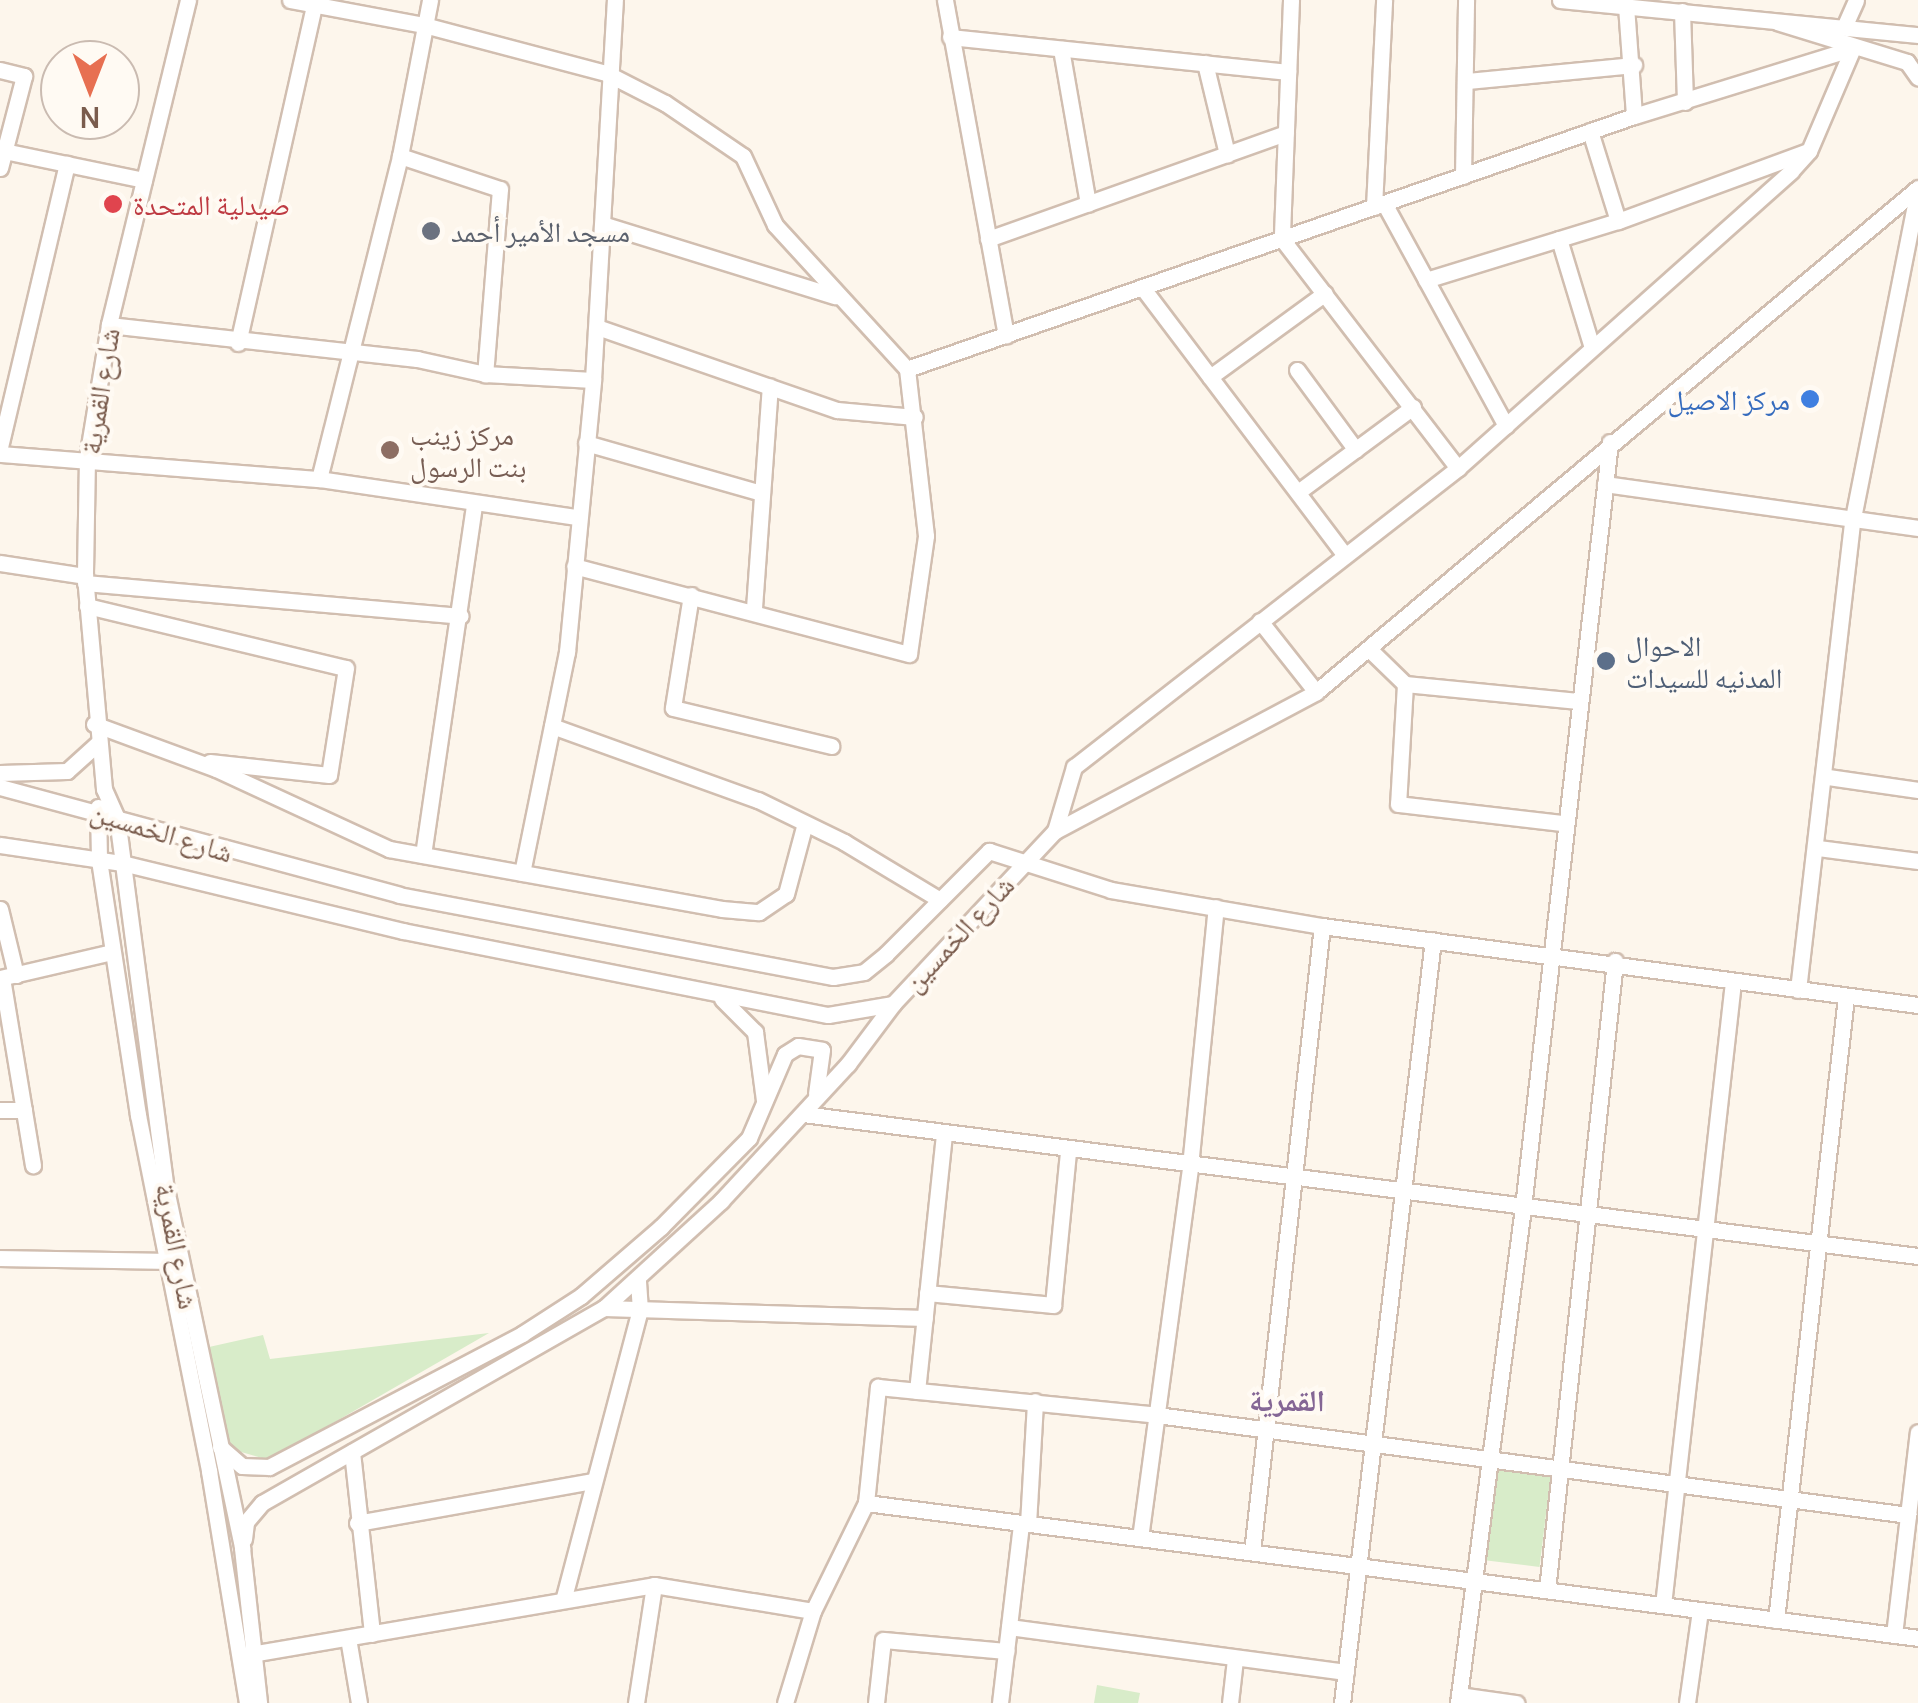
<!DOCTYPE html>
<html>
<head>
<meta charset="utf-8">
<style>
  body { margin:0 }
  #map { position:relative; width:1918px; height:1703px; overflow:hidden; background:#fdf6ec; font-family:Manrope,"Noto Naskh Arabic",sans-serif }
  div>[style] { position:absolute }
  .green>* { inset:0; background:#d8ecc9; transform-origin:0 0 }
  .roads { filter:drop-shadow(2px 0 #d1beb0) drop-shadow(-2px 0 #d1beb0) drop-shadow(0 2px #d1beb0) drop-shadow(0 -2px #d1beb0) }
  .minor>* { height:15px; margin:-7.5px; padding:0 7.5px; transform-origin:7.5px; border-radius:7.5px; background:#fff }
  .dots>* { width:28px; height:28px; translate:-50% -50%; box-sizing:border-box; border:5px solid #fffaf3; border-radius:50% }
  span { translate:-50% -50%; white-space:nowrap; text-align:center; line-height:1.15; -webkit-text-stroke:8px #fffaf3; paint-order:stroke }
  .health-label { font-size:28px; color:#be3a42 }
  .left { translate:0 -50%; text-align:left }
  .worship-label { font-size:28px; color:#5b616d }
  .street-label { font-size:28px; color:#7a5c4d }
  .shop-label { font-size:28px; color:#366cbe }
  .right { translate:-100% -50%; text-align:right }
  .education-label { font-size:28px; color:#785e54 }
  .service-label { font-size:28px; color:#4e5e75 }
  .neighbourhood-label { font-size:30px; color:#846695; font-weight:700 }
  .north { position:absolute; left:40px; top:40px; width:100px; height:100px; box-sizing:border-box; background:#fffaf3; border:2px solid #cabbb1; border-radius:50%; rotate:180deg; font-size:28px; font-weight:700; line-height:40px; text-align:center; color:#7a5c4d }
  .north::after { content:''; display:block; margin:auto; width:35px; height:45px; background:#e76f51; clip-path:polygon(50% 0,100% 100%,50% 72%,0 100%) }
</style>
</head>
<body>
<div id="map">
  <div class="green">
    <div style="clip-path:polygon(489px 1333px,269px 1460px,234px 1450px,221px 1424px,209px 1347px,263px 1335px,270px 1359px)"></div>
    <div style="left:1496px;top:1470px;width:55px;height:91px;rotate:7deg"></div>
    <div style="clip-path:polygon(1097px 1685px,1140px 1693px,1138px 1703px,1094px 1703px)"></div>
  </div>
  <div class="roads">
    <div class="minor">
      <div style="left:188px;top:0;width:334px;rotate:103.7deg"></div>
      <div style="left:109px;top:325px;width:135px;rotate:99.4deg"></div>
      <div style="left:87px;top:458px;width:118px;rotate:91deg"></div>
      <div style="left:85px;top:576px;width:214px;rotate:84.9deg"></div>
      <div style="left:104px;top:789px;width:32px;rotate:66deg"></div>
      <div style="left:117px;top:818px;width:374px;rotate:82.5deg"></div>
      <div style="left:166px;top:1189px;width:367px;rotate:78deg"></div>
      <div style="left:242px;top:1548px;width:156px;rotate:83.7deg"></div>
      <div style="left:290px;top:0;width:136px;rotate:10.6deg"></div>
      <div style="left:424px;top:25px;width:188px;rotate:14.8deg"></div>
      <div style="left:606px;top:73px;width:66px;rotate:27deg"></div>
      <div style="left:665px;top:103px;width:94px;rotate:34.2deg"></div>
      <div style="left:743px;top:156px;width:76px;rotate:65.1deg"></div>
      <div style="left:775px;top:225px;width:195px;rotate:47.5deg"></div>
      <div style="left:907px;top:369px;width:168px;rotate:83.5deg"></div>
      <div style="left:926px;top:536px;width:119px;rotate:98.2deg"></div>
      <div style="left:909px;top:654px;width:346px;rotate:-165.3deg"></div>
      <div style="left:945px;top:0;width:341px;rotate:79.7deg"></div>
      <div style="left:1291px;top:0;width:239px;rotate:92.2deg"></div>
      <div style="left:1282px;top:239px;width:289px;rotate:52.5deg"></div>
      <div style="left:1560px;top:0;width:360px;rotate:5.6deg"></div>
      <div style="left:1626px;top:6px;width:110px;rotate:85.8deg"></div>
      <div style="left:1682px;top:11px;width:91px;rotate:88.1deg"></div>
      <div style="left:1777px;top:22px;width:136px;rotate:17.1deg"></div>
      <div style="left:1907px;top:62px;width:19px;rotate:55deg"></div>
      <div style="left:1845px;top:25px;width:27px;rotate:-66deg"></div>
      <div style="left:950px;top:37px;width:340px;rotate:5.9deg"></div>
      <div style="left:1061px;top:49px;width:157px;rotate:80.1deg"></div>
      <div style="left:1205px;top:63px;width:94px;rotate:76.4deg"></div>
      <div style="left:0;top:70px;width:25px;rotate:14deg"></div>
      <div style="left:24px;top:76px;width:95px;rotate:104.6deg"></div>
      <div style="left:1467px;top:81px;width:168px;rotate:-5.5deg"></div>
      <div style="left:1590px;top:131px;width:94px;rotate:72.7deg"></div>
      <div style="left:4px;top:151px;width:143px;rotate:11.7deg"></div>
      <div style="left:400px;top:156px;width:105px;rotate:18.3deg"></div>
      <div style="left:500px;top:189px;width:186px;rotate:94.6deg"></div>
      <div style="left:1463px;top:176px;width:176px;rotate:-89deg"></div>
      <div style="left:1384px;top:203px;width:254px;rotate:61.3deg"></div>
      <div style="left:1374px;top:207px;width:207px;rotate:-87.2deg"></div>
      <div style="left:605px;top:225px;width:241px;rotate:17.2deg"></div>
      <div style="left:988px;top:239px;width:316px;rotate:-19.6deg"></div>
      <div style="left:1559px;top:239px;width:110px;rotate:73.1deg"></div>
      <div style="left:1426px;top:280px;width:201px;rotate:-17.1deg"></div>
      <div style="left:1618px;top:221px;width:200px;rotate:-20.2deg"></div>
      <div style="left:1142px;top:287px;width:336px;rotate:52.9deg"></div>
      <div style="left:109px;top:325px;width:310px;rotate:6.3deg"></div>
      <div style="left:417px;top:359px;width:70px;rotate:12.4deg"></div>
      <div style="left:485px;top:374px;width:108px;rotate:3.2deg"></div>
      <div style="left:593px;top:380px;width:381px;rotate:-86.7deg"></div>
      <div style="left:597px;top:327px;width:254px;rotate:19.1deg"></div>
      <div style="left:837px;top:410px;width:78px;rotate:5.1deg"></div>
      <div style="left:238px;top:343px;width:345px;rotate:-77.3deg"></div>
      <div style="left:907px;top:369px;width:770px;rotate:-19.19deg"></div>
      <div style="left:1634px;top:116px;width:229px;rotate:-17.2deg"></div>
      <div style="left:1297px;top:370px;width:99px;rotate:53.6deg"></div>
      <div style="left:1210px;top:377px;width:142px;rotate:-36.1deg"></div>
      <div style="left:586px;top:443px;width:179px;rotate:15.9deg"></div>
      <div style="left:0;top:447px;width:291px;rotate:-76.7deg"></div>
      <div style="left:0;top:454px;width:320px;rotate:4.5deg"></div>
      <div style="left:319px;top:479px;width:260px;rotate:8.4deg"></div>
      <div style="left:319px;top:479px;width:333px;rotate:-75.9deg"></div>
      <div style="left:400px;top:156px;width:159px;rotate:-79.1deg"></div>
      <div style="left:1605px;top:484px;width:316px;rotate:8deg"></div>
      <div style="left:1298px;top:492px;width:143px;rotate:-36.5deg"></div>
      <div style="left:0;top:563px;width:86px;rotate:8.7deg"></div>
      <div style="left:85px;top:583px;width:377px;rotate:5deg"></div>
      <div style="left:691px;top:595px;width:114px;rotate:99.1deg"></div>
      <div style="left:673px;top:708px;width:163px;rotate:13.5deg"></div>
      <div style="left:87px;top:606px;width:266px;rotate:13.5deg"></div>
      <div style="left:346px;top:668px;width:108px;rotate:99deg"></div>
      <div style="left:329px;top:775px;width:120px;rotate:-173.8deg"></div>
      <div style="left:754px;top:608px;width:222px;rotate:-85.9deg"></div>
      <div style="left:1260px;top:621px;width:90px;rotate:51.7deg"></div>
      <div style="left:1369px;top:649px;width:50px;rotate:44.2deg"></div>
      <div style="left:1405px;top:684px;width:174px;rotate:5.6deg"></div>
      <div style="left:1405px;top:684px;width:120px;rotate:93.3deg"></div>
      <div style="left:1398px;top:804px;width:166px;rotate:6.6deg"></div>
      <div style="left:94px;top:724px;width:130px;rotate:20.2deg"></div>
      <div style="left:216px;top:769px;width:191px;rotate:24.8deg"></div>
      <div style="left:389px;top:849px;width:338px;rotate:10.2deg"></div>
      <div style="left:722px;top:909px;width:37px;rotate:5deg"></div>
      <div style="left:759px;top:912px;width:32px;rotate:-34deg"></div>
      <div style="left:786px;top:894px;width:73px;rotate:-75deg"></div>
      <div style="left:552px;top:726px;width:219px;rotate:19.8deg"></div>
      <div style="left:758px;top:800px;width:96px;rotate:26deg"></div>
      <div style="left:844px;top:842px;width:112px;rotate:31.1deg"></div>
      <div style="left:0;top:773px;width:67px;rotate:-1.7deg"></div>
      <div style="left:67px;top:771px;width:42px;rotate:-42.1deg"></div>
      <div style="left:1828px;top:777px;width:91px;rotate:8.2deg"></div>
      <div style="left:0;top:787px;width:413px;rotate:15.1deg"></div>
      <div style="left:399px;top:895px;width:442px;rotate:10.7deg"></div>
      <div style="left:833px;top:977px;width:31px;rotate:-9deg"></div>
      <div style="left:864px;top:972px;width:28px;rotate:-39deg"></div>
      <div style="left:886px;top:954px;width:146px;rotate:-45deg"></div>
      <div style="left:989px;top:851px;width:128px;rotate:17.7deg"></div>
      <div style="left:1111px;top:890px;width:214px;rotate:9.7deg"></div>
      <div style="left:1322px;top:926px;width:601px;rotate:7.55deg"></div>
      <div style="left:98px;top:807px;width:53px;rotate:88.9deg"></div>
      <div style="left:99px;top:860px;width:258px;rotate:81.3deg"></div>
      <div style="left:138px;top:1115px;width:363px;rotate:78.7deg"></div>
      <div style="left:209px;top:1471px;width:235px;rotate:80.7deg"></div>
      <div style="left:1055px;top:831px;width:67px;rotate:-73.5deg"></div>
      <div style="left:1074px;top:767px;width:487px;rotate:-37.9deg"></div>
      <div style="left:1458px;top:468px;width:446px;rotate:-41.7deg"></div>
      <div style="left:1791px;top:171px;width:27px;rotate:-48deg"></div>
      <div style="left:1809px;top:151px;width:112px;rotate:-66.9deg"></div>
      <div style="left:0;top:845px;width:123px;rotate:8.4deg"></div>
      <div style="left:122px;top:863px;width:289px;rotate:13.6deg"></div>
      <div style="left:403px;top:931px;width:433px;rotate:11.2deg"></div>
      <div style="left:828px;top:1015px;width:66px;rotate:-9.6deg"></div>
      <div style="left:893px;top:1004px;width:237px;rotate:-46.9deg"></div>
      <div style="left:1055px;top:831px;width:296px;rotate:-28deg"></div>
      <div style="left:1316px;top:692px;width:785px;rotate:-39.94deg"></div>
      <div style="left:1818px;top:848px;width:101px;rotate:7.4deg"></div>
      <div style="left:423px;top:855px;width:355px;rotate:-81.7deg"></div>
      <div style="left:522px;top:873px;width:226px;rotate:-78.5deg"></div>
      <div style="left:567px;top:652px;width:273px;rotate:-84.5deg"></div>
      <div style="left:0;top:909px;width:68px;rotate:76.4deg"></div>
      <div style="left:0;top:978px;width:115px;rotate:-13.1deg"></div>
      <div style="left:2px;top:978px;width:190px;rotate:80.6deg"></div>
      <div style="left:1798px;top:990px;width:475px;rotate:-83.4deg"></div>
      <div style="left:1853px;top:518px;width:334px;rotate:-78.8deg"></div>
      <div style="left:722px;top:999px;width:47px;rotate:45deg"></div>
      <div style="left:755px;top:1032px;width:69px;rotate:82.5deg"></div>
      <div style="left:0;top:1110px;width:24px"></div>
      <div style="left:803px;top:1114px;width:1124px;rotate:7.26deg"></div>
      <div style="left:0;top:1258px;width:164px;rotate:1deg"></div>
      <div style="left:927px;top:1293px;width:127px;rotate:5.4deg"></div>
      <div style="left:1053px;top:1305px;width:155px;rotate:-84.4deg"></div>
      <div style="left:604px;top:1308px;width:321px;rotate:1.8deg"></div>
      <div style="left:917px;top:1391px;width:256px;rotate:-84deg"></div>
      <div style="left:220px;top:1447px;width:29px;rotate:41deg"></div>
      <div style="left:242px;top:1466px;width:27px;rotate:2deg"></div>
      <div style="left:269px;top:1467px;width:286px;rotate:-27.7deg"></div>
      <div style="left:522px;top:1334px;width:70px;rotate:-32.8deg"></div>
      <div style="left:581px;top:1296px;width:106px;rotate:-40.8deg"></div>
      <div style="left:661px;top:1227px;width:125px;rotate:-45.3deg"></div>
      <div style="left:749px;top:1138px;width:91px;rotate:-66.8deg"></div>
      <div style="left:785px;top:1054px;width:15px;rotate:-32deg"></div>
      <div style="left:798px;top:1046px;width:24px;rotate:9deg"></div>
      <div style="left:822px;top:1050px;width:44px;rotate:97.8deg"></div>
      <div style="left:352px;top:1452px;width:183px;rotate:83.7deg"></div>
      <div style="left:866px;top:1503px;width:1061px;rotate:7.31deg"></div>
      <div style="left:357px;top:1523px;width:240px;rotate:-10.1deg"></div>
      <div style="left:1028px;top:1524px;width:123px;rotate:-86.7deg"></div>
      <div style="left:1140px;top:1538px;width:375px;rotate:-82.3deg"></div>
      <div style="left:1190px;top:1166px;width:260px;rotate:-84.3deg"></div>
      <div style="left:244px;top:1539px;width:17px;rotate:-83deg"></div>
      <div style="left:246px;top:1522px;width:25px;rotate:-50deg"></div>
      <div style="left:262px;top:1503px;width:394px;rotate:-29.7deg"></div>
      <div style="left:604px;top:1308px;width:159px;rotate:-42.4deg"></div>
      <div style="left:721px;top:1201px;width:187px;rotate:-47.2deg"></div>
      <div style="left:848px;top:1064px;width:75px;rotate:-53.1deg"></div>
      <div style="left:1252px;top:1552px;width:630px;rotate:-83.62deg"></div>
      <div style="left:1547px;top:1590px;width:633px;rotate:-83.83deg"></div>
      <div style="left:564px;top:1597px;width:297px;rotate:-75.2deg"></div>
      <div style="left:640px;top:1310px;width:31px;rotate:-94deg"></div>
      <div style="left:1663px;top:1605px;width:627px;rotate:-83.59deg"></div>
      <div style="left:1776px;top:1620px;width:627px;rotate:-83.59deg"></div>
      <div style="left:1009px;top:1627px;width:340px;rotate:7.6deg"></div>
      <div style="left:1894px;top:1635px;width:204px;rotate:-83.3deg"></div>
      <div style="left:348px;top:1638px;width:66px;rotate:80.4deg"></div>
      <div style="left:251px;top:1654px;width:409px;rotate:-9.7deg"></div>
      <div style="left:654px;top:1585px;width:161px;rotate:9.3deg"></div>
      <div style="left:1459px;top:1695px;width:58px;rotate:8deg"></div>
      <div style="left:636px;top:1703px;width:119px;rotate:-81.3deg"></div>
      <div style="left:785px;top:1703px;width:96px;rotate:-73.1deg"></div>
      <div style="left:813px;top:1611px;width:120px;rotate:-63.9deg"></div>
      <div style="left:866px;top:1503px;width:117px;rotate:-84.1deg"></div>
      <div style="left:878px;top:1387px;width:280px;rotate:5.7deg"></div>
      <div style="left:1157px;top:1415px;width:758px;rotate:7.58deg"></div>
      <div style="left:876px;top:1703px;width:63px;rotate:-83.7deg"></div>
      <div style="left:883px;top:1640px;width:124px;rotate:5.1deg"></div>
      <div style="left:1000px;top:1703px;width:181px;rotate:-83.3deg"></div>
      <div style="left:1230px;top:1703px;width:44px;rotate:-83.5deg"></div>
      <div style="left:1342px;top:1703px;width:768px;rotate:-83.2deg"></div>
      <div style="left:1458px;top:1703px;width:500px;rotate:-82.53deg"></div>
      <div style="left:1523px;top:1207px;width:770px;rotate:-83.51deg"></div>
      <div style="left:1687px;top:1703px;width:94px;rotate:-82deg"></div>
    </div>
  </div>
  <div class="dots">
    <div style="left:113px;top:204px;background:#e0444e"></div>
    <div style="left:431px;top:231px;background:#6b7280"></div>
    <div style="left:1810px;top:399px;background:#3f7fe0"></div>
    <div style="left:390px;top:450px;background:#8d6e63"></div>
    <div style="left:1606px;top:661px;background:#5c6f8a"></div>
  </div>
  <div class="health-label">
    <span class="left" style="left:133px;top:204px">صيدلية المتحدة</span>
  </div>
  <div class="worship-label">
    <span class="left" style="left:451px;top:231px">مسجد الأمير أحمد</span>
  </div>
  <div class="street-label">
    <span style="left:99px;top:391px;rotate:-81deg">شارع القمرية</span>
    <span style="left:162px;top:831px;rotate:17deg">شارع الخمسين</span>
    <span style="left:958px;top:933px;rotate:-47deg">شارع الخمسين</span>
    <span style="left:178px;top:1246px;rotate:79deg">شارع القمرية</span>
  </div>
  <div class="shop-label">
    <span class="right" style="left:1790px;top:399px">مركز الاصيل</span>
  </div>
  <div class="education-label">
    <span class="left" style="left:410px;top:450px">مركز زينب<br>بنت الرسول</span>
  </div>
  <div class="service-label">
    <span class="left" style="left:1626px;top:661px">الاحوال<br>المدنيه للسيدات</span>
  </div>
  <div class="neighbourhood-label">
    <span style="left:1287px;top:1400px">القمرية</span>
  </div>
  <div class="north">N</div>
</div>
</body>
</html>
